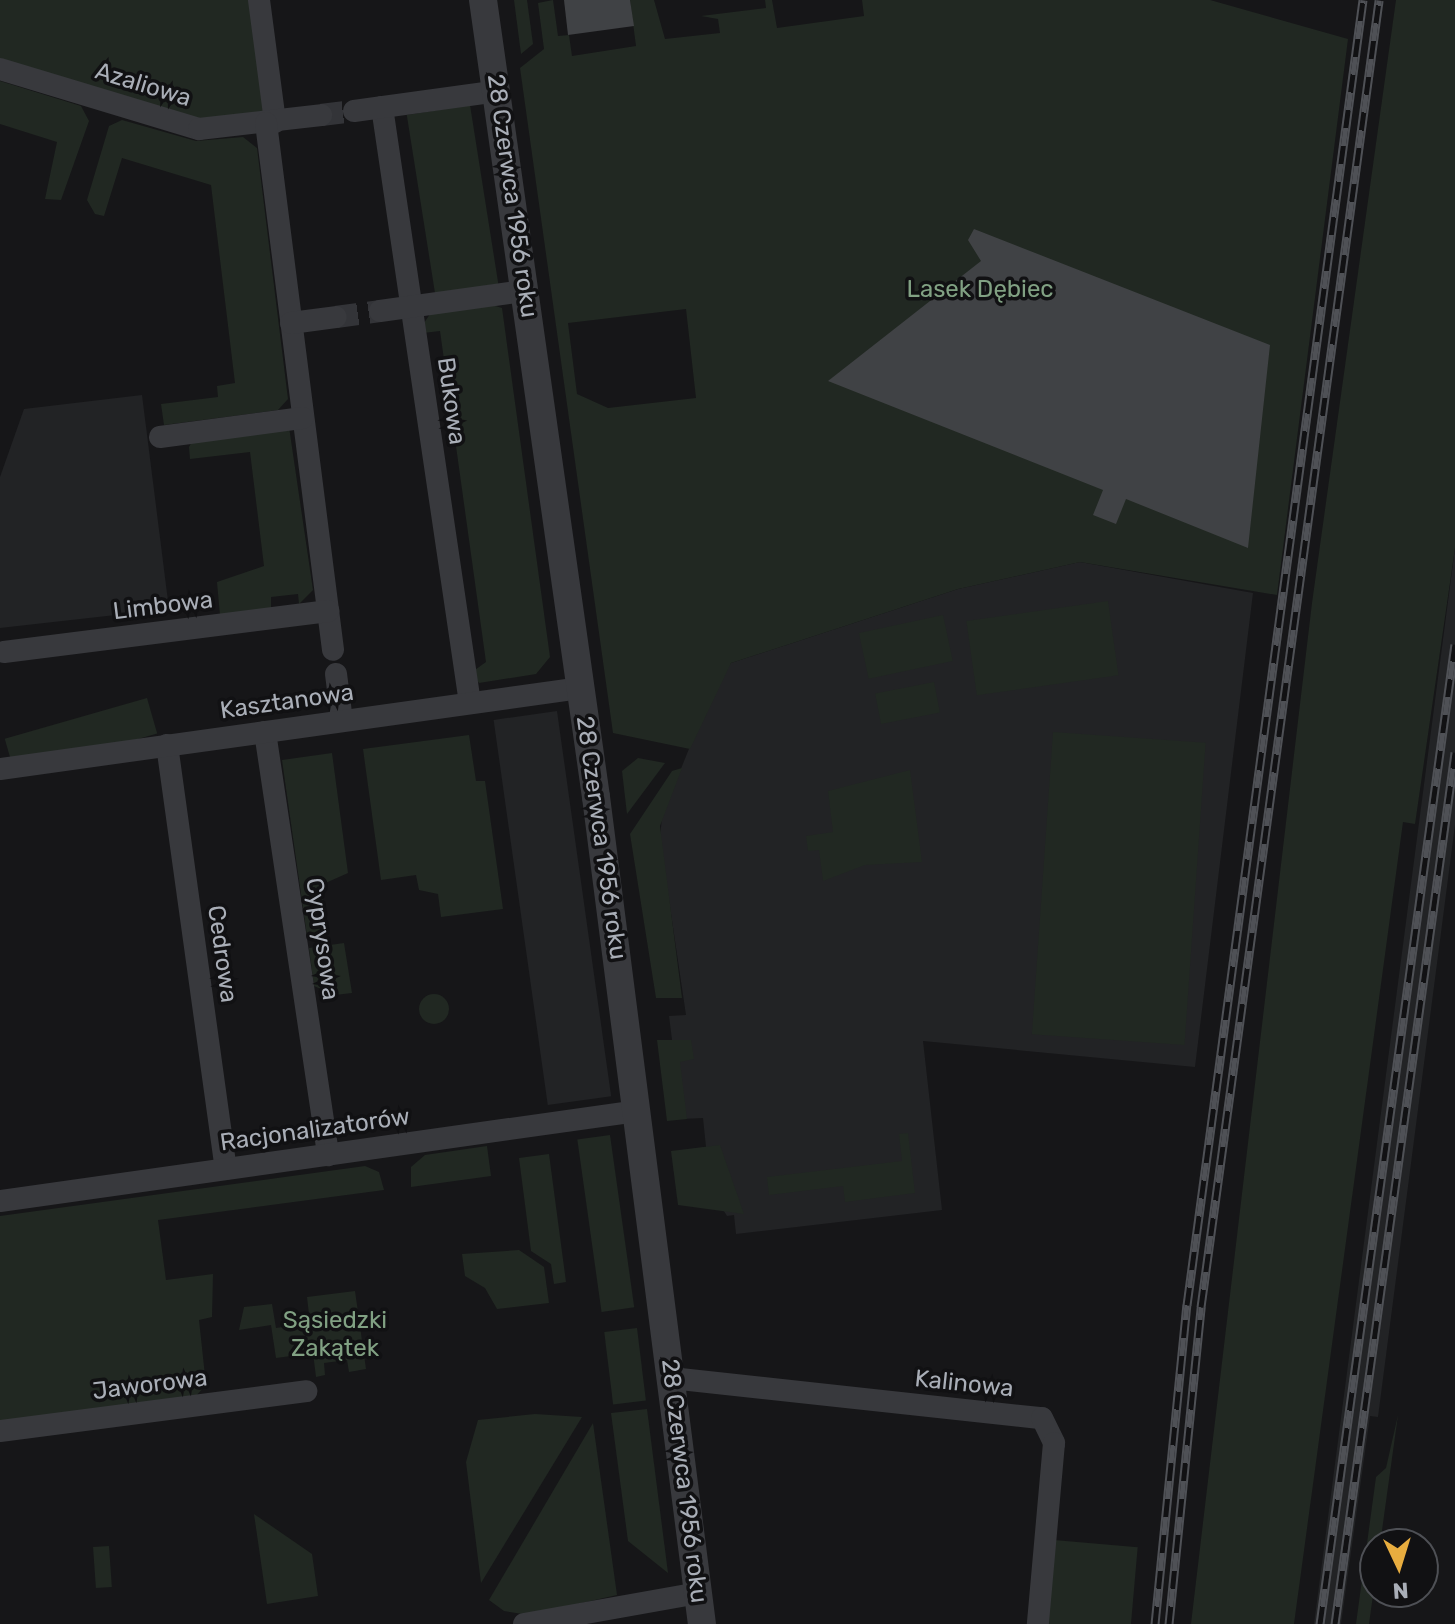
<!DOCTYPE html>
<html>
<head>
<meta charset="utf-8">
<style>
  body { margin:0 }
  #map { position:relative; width:1455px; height:1624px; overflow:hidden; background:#161618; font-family:Rubik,sans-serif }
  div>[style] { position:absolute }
  .built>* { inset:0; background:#222325; transform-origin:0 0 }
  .green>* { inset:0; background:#212822; transform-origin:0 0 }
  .round { border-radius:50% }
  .building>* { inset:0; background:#404245 }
  .minor-tunnel>* { height:22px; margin-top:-11px; transform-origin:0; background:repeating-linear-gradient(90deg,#333438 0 22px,transparent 0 33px) }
  .minor>* { height:22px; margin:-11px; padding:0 11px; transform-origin:11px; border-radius:11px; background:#38393d }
  .tertiary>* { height:28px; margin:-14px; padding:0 14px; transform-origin:14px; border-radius:14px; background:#38393d }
  .rail>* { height:9px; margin-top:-4.5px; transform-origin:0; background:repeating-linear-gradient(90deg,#111113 0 18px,#4f5156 0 36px); box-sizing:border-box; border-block:2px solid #4f5156 }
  span { translate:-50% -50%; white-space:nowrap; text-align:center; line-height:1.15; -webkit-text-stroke:7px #111113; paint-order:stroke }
  .street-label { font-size:24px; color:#a9aeb7 }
  .park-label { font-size:24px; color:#81a183 }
  .north { position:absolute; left:1359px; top:1528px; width:80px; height:80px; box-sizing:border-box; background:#111113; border:2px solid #4e5055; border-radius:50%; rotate:176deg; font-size:22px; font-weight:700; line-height:32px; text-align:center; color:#a9aeb7 }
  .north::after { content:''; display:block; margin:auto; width:28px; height:36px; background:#e8ad3f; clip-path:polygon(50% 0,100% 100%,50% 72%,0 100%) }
</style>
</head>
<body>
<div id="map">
  <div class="built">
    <div style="clip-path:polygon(142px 395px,169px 609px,0 628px,0 477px,24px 409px)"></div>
    <div style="clip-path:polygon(1455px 548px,1455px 825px,1378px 1417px,1370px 1416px,1341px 1624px,1314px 1624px)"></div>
    <div style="clip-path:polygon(1080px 562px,1253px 593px,1195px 1067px,923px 1041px,942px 1210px,736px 1234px,734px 1215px,727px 1216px,686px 1150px,706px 1147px,703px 1118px,682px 1119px,669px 1016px,686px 1015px,660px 839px,662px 816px,713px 689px,731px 663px,958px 589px)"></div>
    <div style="left:557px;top:711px;width:389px;height:64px;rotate:82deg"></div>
  </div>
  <div class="green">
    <div style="clip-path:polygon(0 0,252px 0,268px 118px,199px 122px,0 64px)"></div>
    <div style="clip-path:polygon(514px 0,527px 0,533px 44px,521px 54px)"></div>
    <div style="clip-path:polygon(evenodd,553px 0,558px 36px,569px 35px,572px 56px,636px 46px,630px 0,654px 0,665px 39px,720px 33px,718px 19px,701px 16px,766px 8px,765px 0,772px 0,777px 28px,864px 16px,862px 0,1210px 0,1348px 39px,1277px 595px,1080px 562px,958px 589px,731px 663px,690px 749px,613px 733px,520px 68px,544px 49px,538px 3px,553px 0,686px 309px,696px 398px,608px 408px,577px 394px,568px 323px,686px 309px)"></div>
    <div style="clip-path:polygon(1396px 0,1455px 0,1455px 548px,1415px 824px,1403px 822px,1294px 1624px,1191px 1624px,1312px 603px)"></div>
    <div style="clip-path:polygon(0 81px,81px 106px,89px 121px,61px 200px,45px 199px,57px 142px,0 124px)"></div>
    <div style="left:470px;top:105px;width:181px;height:64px;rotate:81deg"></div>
    <div style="clip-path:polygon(122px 120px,196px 141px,243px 137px,257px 148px,288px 399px,278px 410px,164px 425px,161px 404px,218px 397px,217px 386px,235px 383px,211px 185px,122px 158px,104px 216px,95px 214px,87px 200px,109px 126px)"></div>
    <div style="clip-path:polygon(492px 305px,502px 308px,550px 657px,536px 674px,479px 683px,472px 672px,486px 662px,440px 331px,423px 333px,422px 326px,430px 314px)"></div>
    <div style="clip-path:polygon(289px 427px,313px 590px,299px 604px,298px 594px,271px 597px,271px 609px,220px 615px,217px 582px,264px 566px,250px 452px,190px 459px,189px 447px,193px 440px)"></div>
    <div style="left:1108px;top:601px;width:75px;height:143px;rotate:82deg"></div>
    <div style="left:943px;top:615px;width:47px;height:86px;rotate:78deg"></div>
    <div style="left:934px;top:682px;width:31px;height:60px;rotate:79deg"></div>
    <div style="left:147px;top:698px;width:37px;height:148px;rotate:74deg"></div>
    <div style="left:1053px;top:732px;width:153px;height:303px;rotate:4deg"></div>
    <div style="clip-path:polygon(469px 735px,476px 781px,485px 781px,503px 909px,441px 917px,438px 894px,419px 890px,416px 875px,381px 880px,363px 749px)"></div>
    <div style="clip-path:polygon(332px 753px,348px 873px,321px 885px,327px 933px,307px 936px,282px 760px)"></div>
    <div style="clip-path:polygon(638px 758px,665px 763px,627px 814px,622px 771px)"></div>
    <div style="clip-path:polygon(682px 768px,660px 826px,682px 998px,656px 998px,630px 834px,672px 771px)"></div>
    <div style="clip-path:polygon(910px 770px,922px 862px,865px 865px,823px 881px,819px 850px,808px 851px,806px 836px,833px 832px,828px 791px)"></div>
    <div style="clip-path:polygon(344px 943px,352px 993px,335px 995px,314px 986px,309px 948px)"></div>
    <div class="round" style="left:419px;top:994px;width:30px;height:30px"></div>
    <div style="clip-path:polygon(691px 1040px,694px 1059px,680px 1062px,687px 1119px,667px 1121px,657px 1040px)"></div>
    <div style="clip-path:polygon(908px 1133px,915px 1193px,845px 1202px,843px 1186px,769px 1195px,767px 1177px,902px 1161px,899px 1134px)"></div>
    <div style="left:610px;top:1135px;width:174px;height:33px;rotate:82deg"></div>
    <div style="clip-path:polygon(720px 1145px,744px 1214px,678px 1205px,671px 1151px)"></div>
    <div style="clip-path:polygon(487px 1146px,491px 1176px,411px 1187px,411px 1167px,425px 1155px)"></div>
    <div style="clip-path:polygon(549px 1154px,566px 1282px,554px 1284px,551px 1264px,531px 1251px,519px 1158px)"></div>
    <div style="clip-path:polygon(365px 1166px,379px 1172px,384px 1190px,158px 1220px,166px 1280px,213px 1274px,212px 1317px,199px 1320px,206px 1385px,194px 1398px,0 1423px,0 1216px)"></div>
    <div style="clip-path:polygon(519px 1250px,544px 1267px,549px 1303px,497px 1309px,485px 1288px,465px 1276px,462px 1254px)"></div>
    <div style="clip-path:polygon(355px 1291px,366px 1369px,349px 1372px,347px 1360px,324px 1363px,325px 1375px,316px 1377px,313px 1353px,276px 1358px,271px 1325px,239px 1330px,244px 1307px,272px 1304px,276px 1328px,310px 1323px,307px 1297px)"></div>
    <div style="left:637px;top:1328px;width:73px;height:33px;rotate:83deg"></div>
    <div style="clip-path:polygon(647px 1409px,668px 1573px,628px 1541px,611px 1413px)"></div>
    <div style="clip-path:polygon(535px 1414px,582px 1417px,481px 1583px,466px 1462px,478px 1420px)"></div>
    <div style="clip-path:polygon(1398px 1415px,1369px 1624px,1356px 1624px,1376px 1477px,1386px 1468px)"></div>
    <div style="clip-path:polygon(593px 1423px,617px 1595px,529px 1615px,504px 1611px,489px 1600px)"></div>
    <div style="clip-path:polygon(254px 1514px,312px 1554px,318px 1596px,267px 1604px)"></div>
    <div style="left:1054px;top:1540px;width:84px;height:84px;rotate:5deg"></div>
    <div style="left:109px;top:1546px;width:41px;height:16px;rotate:86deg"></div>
  </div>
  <div class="building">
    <div style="clip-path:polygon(564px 0,630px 0,634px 26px,568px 35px)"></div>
    <div style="clip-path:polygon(974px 229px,1270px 345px,1248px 548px,1126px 499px,1116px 524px,1093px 515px,1103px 490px,828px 381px,981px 261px,968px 240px)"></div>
  </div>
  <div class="minor-tunnel">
    <div style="left:321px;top:115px;width:33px;rotate:-7deg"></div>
    <div style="left:336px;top:317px;width:44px;rotate:-7.8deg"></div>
  </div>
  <div class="minor">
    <div style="left:259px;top:0;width:123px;rotate:82.5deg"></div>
    <div style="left:0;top:69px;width:208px;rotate:16.8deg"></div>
    <div style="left:199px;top:129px;width:123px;rotate:-6.5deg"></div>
    <div style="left:382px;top:107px;width:602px;rotate:81.6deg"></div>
    <div style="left:354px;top:111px;width:145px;rotate:-7.9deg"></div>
    <div style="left:266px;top:123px;width:531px;rotate:82.75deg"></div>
    <div style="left:380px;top:311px;width:146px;rotate:-7.9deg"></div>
    <div style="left:291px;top:323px;width:45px;rotate:-7.6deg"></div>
    <div style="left:160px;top:437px;width:144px;rotate:-7.6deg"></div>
    <div style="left:4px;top:652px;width:327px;rotate:-7.2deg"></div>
    <div style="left:336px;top:674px;width:47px;rotate:82.7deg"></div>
    <div style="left:265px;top:732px;width:428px;rotate:81.5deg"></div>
    <div style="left:167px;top:745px;width:428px;rotate:82.1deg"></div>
    <div style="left:0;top:769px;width:587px;rotate:-7.94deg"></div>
    <div style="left:0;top:1201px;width:643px;rotate:-8.04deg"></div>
    <div style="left:671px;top:1378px;width:373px;rotate:6.2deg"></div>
    <div style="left:1042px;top:1418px;width:28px;rotate:64deg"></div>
    <div style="left:1054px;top:1443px;width:182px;rotate:95.1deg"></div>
    <div style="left:0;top:1431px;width:309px;rotate:-7.4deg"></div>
    <div style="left:524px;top:1624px;width:177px;rotate:-10.1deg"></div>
  </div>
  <div class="tertiary">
    <div style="left:483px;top:0;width:805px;rotate:81.93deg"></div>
    <div style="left:596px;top:797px;width:834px;rotate:82.7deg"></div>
  </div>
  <div class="rail">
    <div style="left:1155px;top:1624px;width:321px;rotate:-84.3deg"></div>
    <div style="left:1187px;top:1305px;width:1317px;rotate:-82.32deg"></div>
    <div style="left:1169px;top:1624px;width:319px;rotate:-84.2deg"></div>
    <div style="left:1201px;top:1307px;width:1319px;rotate:-82.24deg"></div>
    <div style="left:1320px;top:1624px;width:989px;rotate:-82.16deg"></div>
    <div style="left:1335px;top:1624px;width:880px;rotate:-82.16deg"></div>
  </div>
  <div class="street-label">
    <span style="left:143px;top:85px;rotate:17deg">Azaliowa</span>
    <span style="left:512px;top:196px;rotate:82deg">28 Czerwca 1956 roku</span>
    <span style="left:451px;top:401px;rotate:82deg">Bukowa</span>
    <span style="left:163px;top:606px;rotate:-7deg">Limbowa</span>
    <span style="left:287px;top:702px;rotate:-8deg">Kasztanowa</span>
    <span style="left:601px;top:838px;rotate:82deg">28 Czerwca 1956 roku</span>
    <span style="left:322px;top:939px;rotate:82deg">Cyprysowa</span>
    <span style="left:222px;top:954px;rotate:82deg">Cedrowa</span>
    <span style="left:315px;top:1130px;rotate:-8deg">Racjonalizatorów</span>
    <span style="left:964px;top:1384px;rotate:6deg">Kalinowa</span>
    <span style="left:150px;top:1385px;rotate:-7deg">Jaworowa</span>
    <span style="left:684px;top:1481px;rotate:83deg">28 Czerwca 1956 roku</span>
  </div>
  <div class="park-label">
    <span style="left:980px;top:290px">Lasek Dębiec</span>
    <span style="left:335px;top:1335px">Sąsiedzki<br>Zakątek</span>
  </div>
  <div class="north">N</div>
</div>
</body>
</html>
